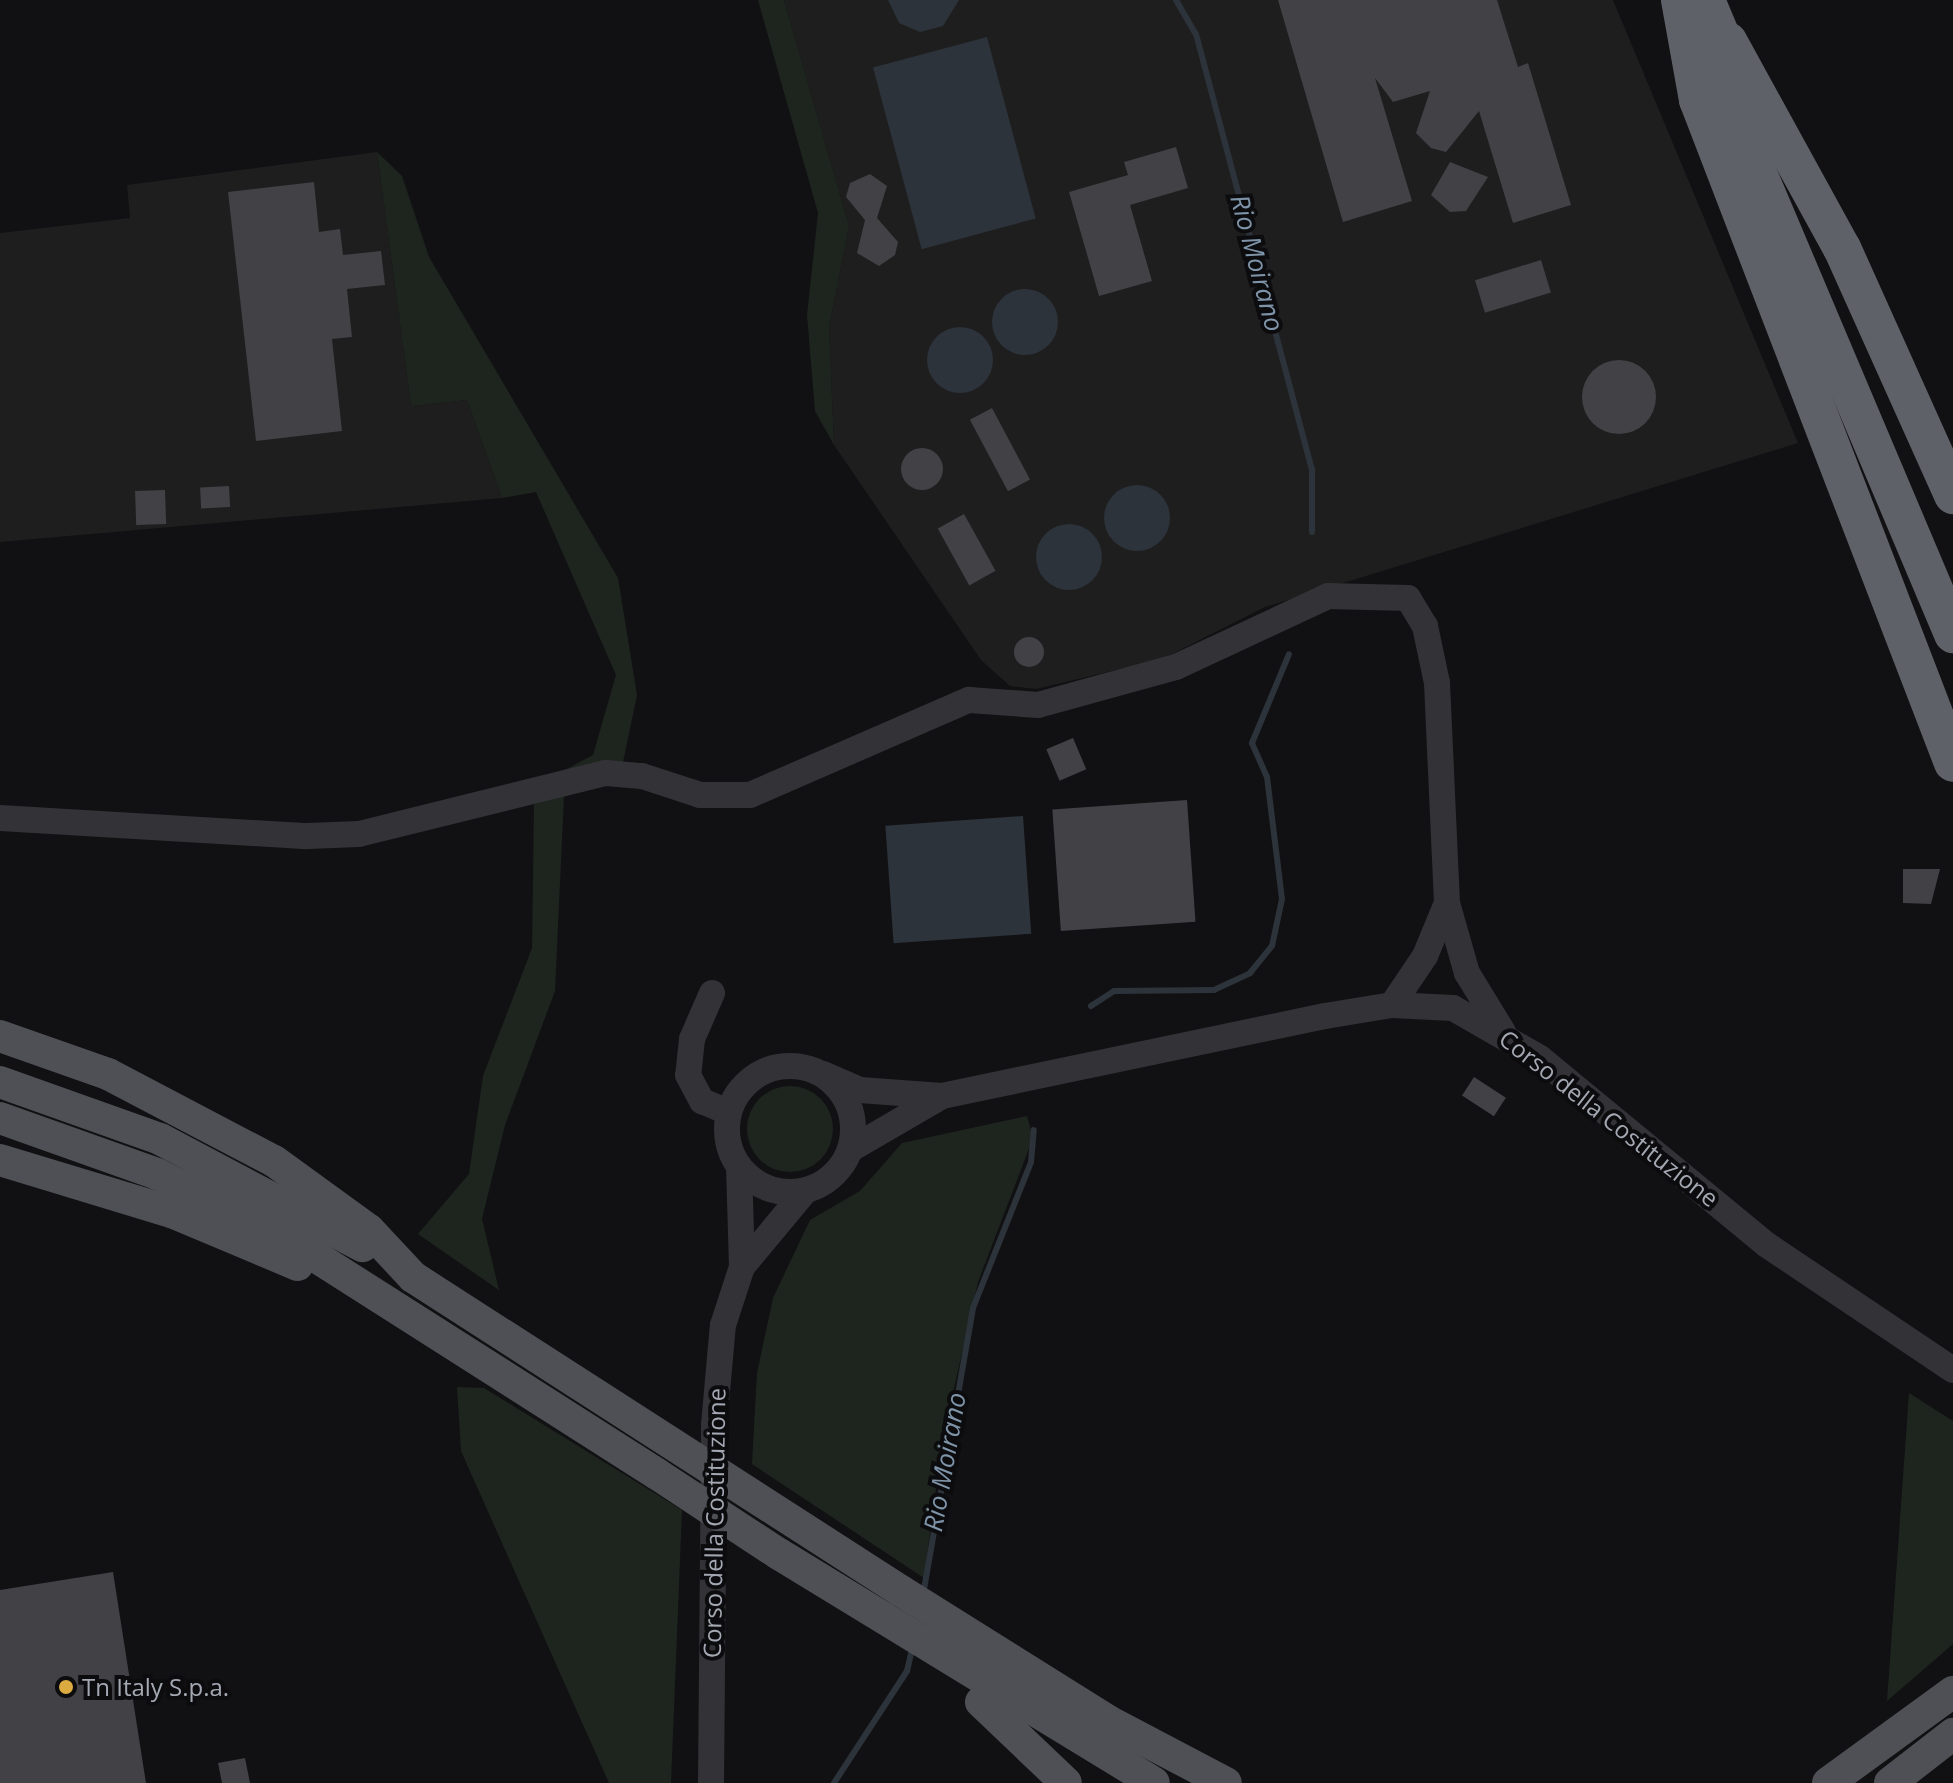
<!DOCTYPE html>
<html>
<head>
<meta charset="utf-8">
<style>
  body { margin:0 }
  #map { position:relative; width:1953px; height:1783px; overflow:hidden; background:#111113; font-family:"Open Sans",sans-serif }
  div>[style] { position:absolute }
  .built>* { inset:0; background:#1e1e1f }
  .green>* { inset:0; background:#1e251f }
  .round { border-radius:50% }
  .water>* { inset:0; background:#2c333a; transform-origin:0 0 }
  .stream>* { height:6px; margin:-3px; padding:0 3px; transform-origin:3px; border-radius:3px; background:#2c333a }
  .building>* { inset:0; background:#414146; transform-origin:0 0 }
  .minor>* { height:26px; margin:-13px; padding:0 13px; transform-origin:13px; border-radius:13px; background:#333337 }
  .minor>.ring { margin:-13px; padding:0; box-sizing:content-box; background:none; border:26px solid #333337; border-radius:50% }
  .major>* { height:32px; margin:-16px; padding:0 16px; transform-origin:16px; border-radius:16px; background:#4f5056 }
  .highway>* { height:38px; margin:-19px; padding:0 19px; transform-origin:19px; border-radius:19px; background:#5f6168 }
  .major-bridge>* { height:32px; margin:-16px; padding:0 16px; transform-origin:16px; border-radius:16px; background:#4f5056 }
  .dots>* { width:22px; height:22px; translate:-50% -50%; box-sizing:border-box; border:4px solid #0c0c0e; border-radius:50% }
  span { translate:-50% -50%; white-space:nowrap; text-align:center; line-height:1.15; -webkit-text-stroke:8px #0c0c0e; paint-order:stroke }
  .street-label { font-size:24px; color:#a4a8b2 }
  .poi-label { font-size:24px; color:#a4a8b2 }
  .left { translate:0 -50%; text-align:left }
  .water-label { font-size:26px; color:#7f94a9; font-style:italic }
</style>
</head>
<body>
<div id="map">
  <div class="built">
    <div style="clip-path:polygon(784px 0,1613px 0,1798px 443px,1265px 607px,1162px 659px,1036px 689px,1010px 686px,981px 660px,834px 445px,829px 327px,849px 226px)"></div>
    <div style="clip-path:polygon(377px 152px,411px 406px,467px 400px,502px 498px,0 542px,0 233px,130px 218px,127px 185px)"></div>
  </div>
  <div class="green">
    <div style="clip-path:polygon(758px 0,784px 0,849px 226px,829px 327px,834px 445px,815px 411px,807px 315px,818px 213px)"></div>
    <div style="clip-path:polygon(377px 152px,402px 176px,429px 257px,618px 578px,637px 695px,622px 767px,548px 779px,593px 755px,616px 675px,536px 492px,502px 498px,467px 400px,411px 406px)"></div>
    <div style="clip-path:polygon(564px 796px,555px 991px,505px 1125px,482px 1219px,499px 1290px,418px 1234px,469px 1174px,483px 1076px,532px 948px,534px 804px)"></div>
    <div class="round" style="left:747px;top:1086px;width:86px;height:86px"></div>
    <div style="clip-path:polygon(1027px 1116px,1033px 1138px,978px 1282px,943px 1437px,924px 1578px,752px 1464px,757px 1373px,773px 1298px,810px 1220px,860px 1191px,902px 1143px)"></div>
    <div style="clip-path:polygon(457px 1387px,484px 1388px,682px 1510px,671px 1783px,609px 1783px,461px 1451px)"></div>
    <div style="clip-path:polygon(1909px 1393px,1953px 1421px,1953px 1644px,1887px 1701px)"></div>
  </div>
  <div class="water">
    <div style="clip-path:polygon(888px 0,959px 0,943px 26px,920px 32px,899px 23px)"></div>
    <div style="left:987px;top:37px;width:188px;height:118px;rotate:75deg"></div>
    <div class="round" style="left:992px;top:289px;width:66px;height:66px"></div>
    <div class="round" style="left:927px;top:327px;width:66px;height:66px"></div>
    <div class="round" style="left:1104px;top:485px;width:66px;height:66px"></div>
    <div class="round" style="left:1036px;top:524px;width:66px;height:66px"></div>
    <div style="left:1023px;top:816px;width:118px;height:138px;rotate:86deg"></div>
  </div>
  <div class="stream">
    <div style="left:1176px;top:0;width:39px;rotate:60deg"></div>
    <div style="left:1196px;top:34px;width:450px;rotate:75.1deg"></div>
    <div style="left:1312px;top:469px;width:63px;rotate:90deg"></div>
    <div style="left:1091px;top:1006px;width:27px;rotate:-33deg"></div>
    <div style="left:1114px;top:991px;width:100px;rotate:-0.6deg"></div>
    <div style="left:1214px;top:990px;width:40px;rotate:-25deg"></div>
    <div style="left:1250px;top:973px;width:35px;rotate:-51deg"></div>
    <div style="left:1272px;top:946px;width:48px;rotate:-78deg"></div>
    <div style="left:1282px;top:899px;width:123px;rotate:-97deg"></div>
    <div style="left:1267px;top:777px;width:37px;rotate:-114deg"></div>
    <div style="left:1252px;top:743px;width:96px;rotate:-67.4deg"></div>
    <div style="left:923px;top:1595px;width:291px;rotate:-80.1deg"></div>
    <div style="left:973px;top:1308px;width:157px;rotate:-68.3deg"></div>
    <div style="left:1031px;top:1162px;width:32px;rotate:-85deg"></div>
    <div style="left:834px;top:1783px;width:134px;rotate:-56.9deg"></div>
    <div style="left:907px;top:1671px;width:23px;rotate:-77deg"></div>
  </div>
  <div class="building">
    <div style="clip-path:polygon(1278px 0,1497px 0,1518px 67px,1528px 63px,1571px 205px,1513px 223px,1479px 111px,1446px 152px,1431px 148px,1416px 133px,1430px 91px,1393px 102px,1375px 78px,1412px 201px,1343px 222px)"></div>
    <div style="clip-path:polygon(1176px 147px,1188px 188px,1130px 205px,1152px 281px,1099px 296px,1069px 192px,1128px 175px,1124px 162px)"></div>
    <div style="clip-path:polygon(1450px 162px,1488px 177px,1466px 211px,1450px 212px,1431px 195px)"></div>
    <div style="clip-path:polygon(870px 174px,887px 186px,877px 218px,898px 242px,895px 255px,879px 266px,857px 253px,865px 220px,846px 197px,850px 183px)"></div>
    <div style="clip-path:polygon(314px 182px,319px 232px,340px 229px,343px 255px,381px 251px,385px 285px,347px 289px,352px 337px,332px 339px,342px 431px,256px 441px,228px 192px)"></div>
    <div style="left:1541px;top:260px;width:34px;height:69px;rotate:73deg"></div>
    <div class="round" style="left:1582px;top:360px;width:74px;height:74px"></div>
    <div style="left:992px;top:408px;width:81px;height:25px;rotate:62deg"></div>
    <div class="round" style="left:901px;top:448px;width:42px;height:42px"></div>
    <div style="left:229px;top:486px;width:21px;height:29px;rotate:87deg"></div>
    <div style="left:165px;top:490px;width:34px;height:30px;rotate:88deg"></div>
    <div style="left:964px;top:514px;width:65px;height:30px;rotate:61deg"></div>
    <div class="round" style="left:1014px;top:637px;width:30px;height:30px"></div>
    <div style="left:1073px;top:738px;width:34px;height:29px;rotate:67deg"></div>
    <div style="left:1187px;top:800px;width:122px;height:135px;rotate:86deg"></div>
    <div style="clip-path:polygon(1903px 869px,1940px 869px,1931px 904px,1903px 903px)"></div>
    <div style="left:1474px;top:1077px;width:38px;height:22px;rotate:33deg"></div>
    <div style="clip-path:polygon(113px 1572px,146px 1783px,0 1783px,0 1590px)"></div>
    <div style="clip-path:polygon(245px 1758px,250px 1783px,222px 1783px,218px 1763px)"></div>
  </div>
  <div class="minor">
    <div style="left:0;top:818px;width:308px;rotate:3.4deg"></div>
    <div style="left:307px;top:836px;width:52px;rotate:-2.2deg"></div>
    <div style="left:359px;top:834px;width:254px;rotate:-13.9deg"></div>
    <div style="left:606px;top:773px;width:36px;rotate:5deg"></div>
    <div style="left:642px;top:776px;width:61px;rotate:18.1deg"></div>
    <div style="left:700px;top:795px;width:50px"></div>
    <div style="left:750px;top:795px;width:239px;rotate:-23.5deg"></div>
    <div style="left:969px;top:700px;width:69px;rotate:4.1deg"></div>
    <div style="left:1038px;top:705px;width:143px;rotate:-15.4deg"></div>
    <div style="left:1176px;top:667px;width:168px;rotate:-25deg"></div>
    <div style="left:1328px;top:596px;width:80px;rotate:1.4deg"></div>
    <div style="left:1408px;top:598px;width:33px;rotate:59deg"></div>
    <div style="left:1425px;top:626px;width:58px;rotate:78.1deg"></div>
    <div style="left:1437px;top:683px;width:220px;rotate:87.4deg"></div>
    <div style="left:1447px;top:903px;width:73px;rotate:74.1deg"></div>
    <div style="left:1467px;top:973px;width:69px;rotate:58.6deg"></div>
    <div style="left:712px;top:993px;width:50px;rotate:113.5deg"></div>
    <div style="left:692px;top:1039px;width:36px;rotate:96deg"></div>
    <div style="left:688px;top:1075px;width:30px;rotate:62deg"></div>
    <div style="left:702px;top:1101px;width:28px;rotate:23deg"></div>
    <div style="left:1392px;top:1005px;width:59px;rotate:-56deg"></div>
    <div style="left:1425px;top:956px;width:57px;rotate:-67.5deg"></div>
    <div class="ring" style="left:727px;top:1066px;width:100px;height:100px"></div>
    <div style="left:823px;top:1074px;width:40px;rotate:23.4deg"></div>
    <div style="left:860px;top:1090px;width:82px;rotate:4.2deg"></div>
    <div style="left:942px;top:1096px;width:391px;rotate:-11.8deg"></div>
    <div style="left:1325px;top:1016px;width:68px;rotate:-9.3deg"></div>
    <div style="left:1392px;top:1005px;width:61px;rotate:2.8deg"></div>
    <div style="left:1453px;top:1008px;width:100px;rotate:29.9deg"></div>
    <div style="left:1540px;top:1058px;width:294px;rotate:39.5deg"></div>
    <div style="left:1767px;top:1245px;width:224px;rotate:33.9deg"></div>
    <div style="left:851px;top:1149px;width:105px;rotate:-30.2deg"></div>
    <div style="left:742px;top:1267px;width:99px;rotate:-50.3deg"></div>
    <div style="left:711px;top:1783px;width:358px;rotate:-89.5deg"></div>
    <div style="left:714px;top:1425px;width:100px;rotate:-84.9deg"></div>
    <div style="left:723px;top:1325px;width:61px;rotate:-71.9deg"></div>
    <div style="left:742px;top:1267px;width:99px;rotate:-91.7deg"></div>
  </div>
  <div class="major">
    <div style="left:0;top:1036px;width:114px;rotate:19.4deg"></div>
    <div style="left:108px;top:1074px;width:187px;rotate:27.7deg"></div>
    <div style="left:274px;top:1161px;width:117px;rotate:36deg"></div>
    <div style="left:369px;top:1230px;width:64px;rotate:46.9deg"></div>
    <div style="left:0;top:1082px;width:170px;rotate:19.6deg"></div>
    <div style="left:160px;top:1139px;width:229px;rotate:27.9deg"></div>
    <div style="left:0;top:1118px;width:167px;rotate:19.6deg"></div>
    <div style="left:157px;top:1174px;width:143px;rotate:26.2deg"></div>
    <div style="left:285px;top:1237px;width:441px;rotate:32.5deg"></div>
    <div style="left:0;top:1160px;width:182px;rotate:16.9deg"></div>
    <div style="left:174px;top:1213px;width:134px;rotate:22.8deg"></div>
    <div style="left:779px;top:1554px;width:439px;rotate:31.4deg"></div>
    <div style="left:901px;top:1591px;width:244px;rotate:32.1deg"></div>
    <div style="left:1108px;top:1721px;width:133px;rotate:27.7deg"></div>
    <div style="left:981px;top:1702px;width:117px;rotate:43.6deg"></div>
    <div style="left:1828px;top:1783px;width:155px;rotate:-36.1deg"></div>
    <div style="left:1890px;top:1783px;width:80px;rotate:-37.9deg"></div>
  </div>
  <div class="highway">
    <div style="left:1680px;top:0;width:102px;rotate:79.8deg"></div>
    <div style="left:1698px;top:100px;width:710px;rotate:68.96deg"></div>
    <div style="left:1706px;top:0;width:73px;rotate:67.3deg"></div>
    <div style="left:1728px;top:41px;width:236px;rotate:61.2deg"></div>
    <div style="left:1842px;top:248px;width:271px;rotate:65.8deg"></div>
    <div style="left:1703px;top:43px;width:642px;rotate:67.07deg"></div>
  </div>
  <div class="major-bridge">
    <div style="left:413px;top:1277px;width:580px;rotate:32.76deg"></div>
    <div style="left:657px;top:1474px;width:146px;rotate:33.3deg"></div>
  </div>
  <div class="dots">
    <div style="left:66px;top:1687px;background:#dbaa41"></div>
  </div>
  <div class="street-label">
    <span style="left:1609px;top:1118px;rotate:38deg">Corso della Costituzione</span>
    <span style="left:714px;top:1523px;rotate:-89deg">Corso della Costituzione</span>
  </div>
  <div class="poi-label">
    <span class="left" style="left:82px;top:1687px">Tn Italy S.p.a.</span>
  </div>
  <div class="water-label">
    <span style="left:1257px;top:263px;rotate:75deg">Rio Moirano</span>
    <span style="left:945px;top:1462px;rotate:-80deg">Rio Moirano</span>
  </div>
</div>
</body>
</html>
